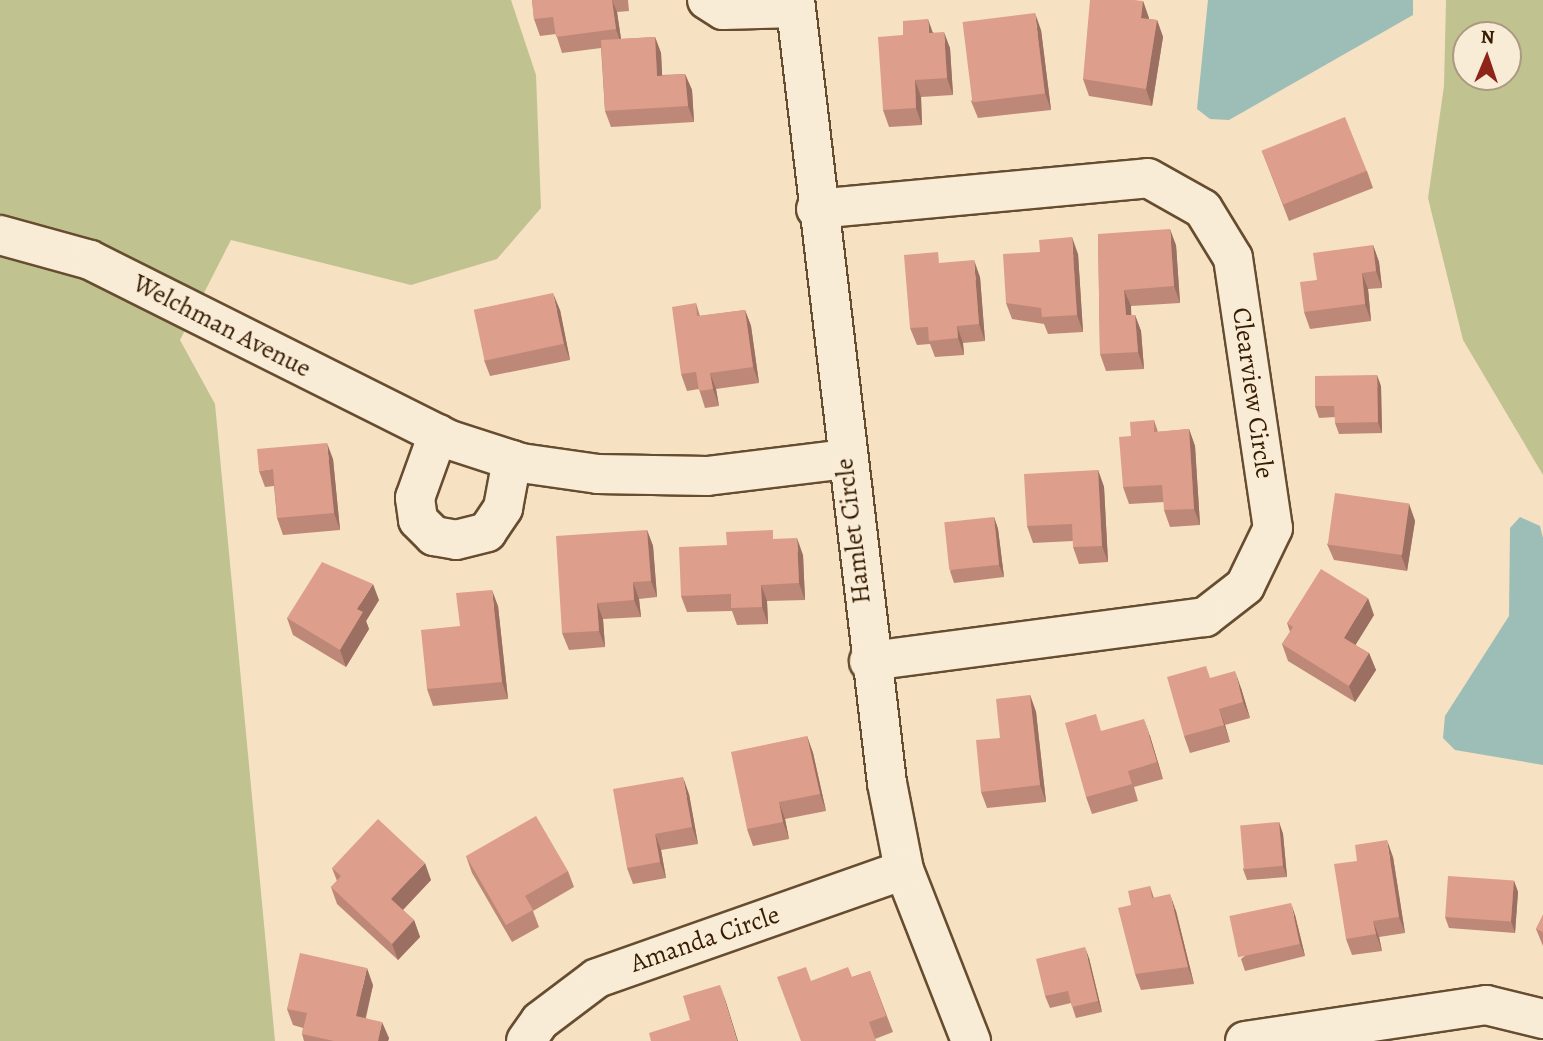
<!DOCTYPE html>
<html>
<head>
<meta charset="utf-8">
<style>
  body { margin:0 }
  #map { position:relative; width:1543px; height:1041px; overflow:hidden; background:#f6e1c2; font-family:Alegreya,serif }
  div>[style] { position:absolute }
  .green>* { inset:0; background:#c0c290 }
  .water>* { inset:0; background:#9dbdb7 }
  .roads { filter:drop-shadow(2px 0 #674d30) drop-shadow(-2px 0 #674d30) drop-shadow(0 2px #674d30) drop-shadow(0 -2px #674d30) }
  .minor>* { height:38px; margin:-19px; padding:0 19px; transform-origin:19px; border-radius:19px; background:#f9ecd7 }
  .wall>* { inset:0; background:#be8878 }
  .shaded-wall>* { inset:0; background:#9b6f61 }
  .building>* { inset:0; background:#dd9e8b; transform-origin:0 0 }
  span { translate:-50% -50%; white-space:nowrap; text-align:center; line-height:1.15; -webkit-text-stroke:5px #f9ecd7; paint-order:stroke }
  .street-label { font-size:26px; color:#371c00 }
  .north { position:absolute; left:1452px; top:21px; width:70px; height:70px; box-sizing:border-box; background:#f9ecd7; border:2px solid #ab9981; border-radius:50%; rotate:2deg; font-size:19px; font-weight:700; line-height:28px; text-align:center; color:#371c00 }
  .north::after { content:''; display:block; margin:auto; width:24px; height:32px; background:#8f2418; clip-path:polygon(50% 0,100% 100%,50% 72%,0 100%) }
</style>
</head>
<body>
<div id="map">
  <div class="green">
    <div style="clip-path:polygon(0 0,511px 0,536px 75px,541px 208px,497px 259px,411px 285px,231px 240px,180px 340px,215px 404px,275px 1041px,0 1041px)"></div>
    <div style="clip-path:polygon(evenodd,1446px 0,1543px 0,1543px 475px,1463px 340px,1428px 198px,1444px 86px,1446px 0,1508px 35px,1508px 77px,1466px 77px,1466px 35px,1508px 35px)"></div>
  </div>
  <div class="water">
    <div style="clip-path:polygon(1208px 0,1413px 0,1413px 15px,1229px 120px,1210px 119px,1197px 109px)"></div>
    <div style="clip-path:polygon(1520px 517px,1540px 526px,1543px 538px,1543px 765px,1455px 750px,1443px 738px,1445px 716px,1509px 616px,1510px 528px)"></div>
  </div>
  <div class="roads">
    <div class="minor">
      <div style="left:707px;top:0;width:19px;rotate:32deg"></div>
      <div style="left:723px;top:10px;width:73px;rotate:-1.6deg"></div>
      <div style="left:795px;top:0;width:788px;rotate:83.3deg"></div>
      <div style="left:887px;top:783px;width:89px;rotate:78.9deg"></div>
      <div style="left:904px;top:870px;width:184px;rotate:68.6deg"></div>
      <div style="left:816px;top:209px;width:333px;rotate:-5.3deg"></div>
      <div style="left:1148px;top:178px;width:63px;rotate:29.4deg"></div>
      <div style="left:1203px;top:209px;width:57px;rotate:58.5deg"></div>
      <div style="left:1233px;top:258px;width:273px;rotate:81.6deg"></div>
      <div style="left:1273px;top:528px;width:64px;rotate:115.8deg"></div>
      <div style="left:1245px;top:586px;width:51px;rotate:142.2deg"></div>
      <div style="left:1205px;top:617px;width:339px;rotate:172.5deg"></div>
      <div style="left:0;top:235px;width:93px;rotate:15.5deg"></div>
      <div style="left:90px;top:260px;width:402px;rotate:26.6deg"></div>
      <div style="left:450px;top:440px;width:75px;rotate:17.9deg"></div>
      <div style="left:521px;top:463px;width:78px;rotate:8.1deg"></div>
      <div style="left:598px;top:474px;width:109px;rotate:1.1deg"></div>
      <div style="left:707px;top:476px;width:139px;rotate:-7deg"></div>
      <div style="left:438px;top:434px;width:68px;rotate:109.8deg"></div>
      <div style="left:415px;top:498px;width:22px;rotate:82deg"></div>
      <div style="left:418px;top:520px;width:23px;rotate:45deg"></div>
      <div style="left:434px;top:536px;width:22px;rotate:10deg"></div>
      <div style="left:456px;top:540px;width:32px;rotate:-14deg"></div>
      <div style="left:487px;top:532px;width:29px;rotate:-56deg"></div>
      <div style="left:503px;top:508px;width:49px;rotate:-79.4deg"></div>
      <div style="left:526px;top:1041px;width:24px;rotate:-55deg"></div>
      <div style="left:540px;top:1021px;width:71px;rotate:-37deg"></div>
      <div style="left:597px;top:978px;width:325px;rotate:-19.4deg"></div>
      <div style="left:1245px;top:1041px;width:244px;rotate:-8.5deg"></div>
      <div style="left:1486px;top:1005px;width:59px;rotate:13.8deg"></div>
    </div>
  </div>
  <div class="wall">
    <div style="clip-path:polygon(532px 0,628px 0,629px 11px,617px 12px,621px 39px,655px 37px,661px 53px,662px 75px,685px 74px,692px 90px,694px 122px,611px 127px,605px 111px,601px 48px,562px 53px,556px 34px,540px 36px,534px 19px)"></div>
    <div style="clip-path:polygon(1143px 1px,1149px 19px,1157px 20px,1163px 37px,1152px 106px,1089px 96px,1083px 79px)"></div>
    <div style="clip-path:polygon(1041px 30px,1051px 110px,978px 118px,971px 101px)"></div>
    <div style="clip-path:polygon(933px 32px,950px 48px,953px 95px,921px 97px,922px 125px,889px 127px,883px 110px)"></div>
    <div style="clip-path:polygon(1262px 151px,1367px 171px,1373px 188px,1289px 221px)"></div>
    <div style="clip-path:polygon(1098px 234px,1176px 245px,1180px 303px,1131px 306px,1131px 315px,1135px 315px,1141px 331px,1144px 369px,1106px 371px,1100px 354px)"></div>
    <div style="clip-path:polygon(1373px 245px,1379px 262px,1382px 288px,1368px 289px,1371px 321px,1310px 329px,1304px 312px,1317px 280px)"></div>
    <div style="clip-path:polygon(1078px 254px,1083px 332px,1048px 334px,1044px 324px,1012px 319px,1006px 303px)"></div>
    <div style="clip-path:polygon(980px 277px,985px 341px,963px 343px,964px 355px,935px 357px,930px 344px,917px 345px,910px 328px)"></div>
    <div style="clip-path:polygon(696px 303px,700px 316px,745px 310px,751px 326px,759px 383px,716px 389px,719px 406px,705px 408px,699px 389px,687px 391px,681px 374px)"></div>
    <div style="clip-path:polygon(560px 310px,570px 360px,490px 376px,484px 360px)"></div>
    <div style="clip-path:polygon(1381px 386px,1382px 433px,1339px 434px,1335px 423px,1335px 417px,1319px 418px,1315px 406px)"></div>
    <div style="clip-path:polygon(1154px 420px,1158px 432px,1189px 429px,1195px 446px,1200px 525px,1170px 527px,1164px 510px,1164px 502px,1129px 504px,1123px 487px,1131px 436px)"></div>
    <div style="clip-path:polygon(333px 459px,340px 530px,283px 535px,277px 518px,274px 486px,265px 487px,259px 471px)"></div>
    <div style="clip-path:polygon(1098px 470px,1104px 487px,1108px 562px,1079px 564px,1073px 547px,1073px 541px,1033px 543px,1027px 526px)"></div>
    <div style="clip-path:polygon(1409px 504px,1415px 521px,1407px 571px,1334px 560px,1327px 544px)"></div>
    <div style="clip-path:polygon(994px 517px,998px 529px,1004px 577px,954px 583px,950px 571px)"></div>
    <div style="clip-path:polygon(647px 530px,653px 546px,657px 597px,639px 599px,641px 617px,603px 619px,605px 647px,569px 650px,562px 633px)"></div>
    <div style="clip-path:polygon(776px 539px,803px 555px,805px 600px,767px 601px,768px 624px,737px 625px,732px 611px,687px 612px,681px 596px,727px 545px)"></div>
    <div style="clip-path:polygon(379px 600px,366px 621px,369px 629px,346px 667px,293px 635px,287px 618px)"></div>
    <div style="clip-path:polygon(498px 606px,508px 699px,433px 706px,427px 689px,460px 626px)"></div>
    <div style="clip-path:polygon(1374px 615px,1355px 645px,1369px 653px,1376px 670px,1355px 702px,1288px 661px,1282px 644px,1290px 632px,1287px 623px)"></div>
    <div style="clip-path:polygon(1211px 678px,1241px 688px,1250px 718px,1225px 725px,1230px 742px,1190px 753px,1184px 736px)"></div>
    <div style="clip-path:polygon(1030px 695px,1036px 712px,1046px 802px,987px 808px,981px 792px,1000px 738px)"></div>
    <div style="clip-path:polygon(1102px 731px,1150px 736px,1163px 779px,1134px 787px,1138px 801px,1092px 814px,1086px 797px)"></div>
    <div style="clip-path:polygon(807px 736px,813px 753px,826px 811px,785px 819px,789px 839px,753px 846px,747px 829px)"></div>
    <div style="clip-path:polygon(689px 794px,698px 844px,661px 850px,666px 878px,633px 884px,627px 868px)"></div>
    <div style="clip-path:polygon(1279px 822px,1283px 834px,1287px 877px,1247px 880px,1243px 869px)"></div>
    <div style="clip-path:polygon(466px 856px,568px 871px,574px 887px,533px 911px,539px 927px,512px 942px,472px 873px)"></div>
    <div style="clip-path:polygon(1393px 857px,1405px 933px,1379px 937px,1382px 951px,1352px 955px,1346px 939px)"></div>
    <div style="clip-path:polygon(332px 868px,431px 880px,403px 910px,414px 920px,420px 937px,398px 960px,337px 904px,331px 887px,337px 881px)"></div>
    <div style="clip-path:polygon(1514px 881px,1518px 892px,1515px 933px,1449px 928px,1445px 917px)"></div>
    <div style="clip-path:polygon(1150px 886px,1154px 898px,1176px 911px,1194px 984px,1141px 990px,1135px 974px,1131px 905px)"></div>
    <div style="clip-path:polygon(1295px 915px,1305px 956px,1245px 971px,1241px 959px)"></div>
    <div style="clip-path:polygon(1543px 915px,1543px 946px,1536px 929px)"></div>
    <div style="clip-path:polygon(1089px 958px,1102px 1012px,1076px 1018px,1071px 1003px,1050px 1008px,1045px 996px)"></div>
    <div style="clip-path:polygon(870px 971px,893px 1032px,875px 1039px,811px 981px,852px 977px)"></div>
    <div style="clip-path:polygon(373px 985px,366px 1018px,389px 1038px,388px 1041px,304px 1041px,302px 1034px,303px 1028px,293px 1025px,287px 1009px)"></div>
  </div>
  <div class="shaded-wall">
    <div style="clip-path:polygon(612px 0,617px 12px,622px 46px,616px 29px)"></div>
    <div style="clip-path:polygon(1143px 1px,1149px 18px,1147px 35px,1141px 18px)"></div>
    <div style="clip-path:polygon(1035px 13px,1041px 30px,1051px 110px,1045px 93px)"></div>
    <div style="clip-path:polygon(928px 19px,934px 36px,929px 33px)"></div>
    <div style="clip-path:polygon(1157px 20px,1163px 37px,1152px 106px,1146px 89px)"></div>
    <div style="clip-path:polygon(944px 32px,950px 48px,953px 95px,947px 78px)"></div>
    <div style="clip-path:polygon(655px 37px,661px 53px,663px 92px,657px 76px)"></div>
    <div style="clip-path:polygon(685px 74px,692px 90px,694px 122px,688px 106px)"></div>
    <div style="clip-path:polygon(915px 80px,921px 97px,922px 125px,916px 108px)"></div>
    <div style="clip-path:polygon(1170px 229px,1176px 245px,1180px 303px,1174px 286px)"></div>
    <div style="clip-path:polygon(1072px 237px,1078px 254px,1083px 332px,1077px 315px)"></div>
    <div style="clip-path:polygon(1373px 245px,1379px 262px,1382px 288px,1376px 271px)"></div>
    <div style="clip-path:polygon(974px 260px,980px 277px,985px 341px,979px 324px)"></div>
    <div style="clip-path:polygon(1362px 273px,1368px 289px,1371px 321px,1365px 304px)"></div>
    <div style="clip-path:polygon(1124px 290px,1131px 306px,1132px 332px,1126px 315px)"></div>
    <div style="clip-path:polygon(553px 293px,560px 310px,570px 360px,564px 344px)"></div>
    <div style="clip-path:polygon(745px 310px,751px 326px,759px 383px,753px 367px)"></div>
    <div style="clip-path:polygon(1135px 315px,1141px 331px,1144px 369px,1138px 352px)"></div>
    <div style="clip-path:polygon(957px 326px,963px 343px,964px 355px,958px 338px)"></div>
    <div style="clip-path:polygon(710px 373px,716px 389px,719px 406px,713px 389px)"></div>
    <div style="clip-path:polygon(1377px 375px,1381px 386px,1382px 433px,1378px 422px)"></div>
    <div style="clip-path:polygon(1189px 429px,1195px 446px,1200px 525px,1194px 509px)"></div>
    <div style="clip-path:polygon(327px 443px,333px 459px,340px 530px,334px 513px)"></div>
    <div style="clip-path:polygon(1098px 470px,1104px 487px,1108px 562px,1102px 546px)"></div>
    <div style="clip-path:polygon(1409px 504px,1415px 521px,1407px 571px,1401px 555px)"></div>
    <div style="clip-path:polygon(994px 517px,998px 529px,1004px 577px,999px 565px)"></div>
    <div style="clip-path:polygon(647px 530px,653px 546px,657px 597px,651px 581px)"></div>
    <div style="clip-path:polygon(797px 538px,803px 555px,805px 600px,799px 583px)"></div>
    <div style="clip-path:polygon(633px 582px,639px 599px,641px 617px,634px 600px)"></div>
    <div style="clip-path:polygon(373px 584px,379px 600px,366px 621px,369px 629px,346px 667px,340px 650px,357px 609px)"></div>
    <div style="clip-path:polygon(761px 585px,767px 601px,768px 624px,762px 607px)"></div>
    <div style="clip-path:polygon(492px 590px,498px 606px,508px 699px,502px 682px)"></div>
    <div style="clip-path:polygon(1368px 598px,1374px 615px,1350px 654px,1344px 638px)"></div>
    <div style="clip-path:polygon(597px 603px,603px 619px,605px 647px,599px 631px)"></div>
    <div style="clip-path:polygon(1369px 653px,1376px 670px,1355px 702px,1349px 686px)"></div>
    <div style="clip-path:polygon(1235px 671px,1241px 688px,1250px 718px,1243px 702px)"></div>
    <div style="clip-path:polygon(1030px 695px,1036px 712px,1046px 802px,1040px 785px)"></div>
    <div style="clip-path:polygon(1219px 709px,1225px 725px,1230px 742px,1224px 725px)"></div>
    <div style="clip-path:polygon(1144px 719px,1150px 736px,1163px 779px,1157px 762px)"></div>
    <div style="clip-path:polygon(807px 736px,813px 753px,826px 811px,820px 794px)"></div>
    <div style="clip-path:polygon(683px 777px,689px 794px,698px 844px,692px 827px)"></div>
    <div style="clip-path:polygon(779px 802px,785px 819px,789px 839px,783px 822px)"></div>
    <div style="clip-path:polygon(1279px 822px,1283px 834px,1287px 877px,1283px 866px)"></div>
    <div style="clip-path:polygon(655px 834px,661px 850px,666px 878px,660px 862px)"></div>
    <div style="clip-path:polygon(1387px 840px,1393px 857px,1405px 933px,1399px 917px)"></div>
    <div style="clip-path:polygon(425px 863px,431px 880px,397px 916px,391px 899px)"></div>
    <div style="clip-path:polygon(1514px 881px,1518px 892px,1515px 933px,1511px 921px)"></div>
    <div style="clip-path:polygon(1170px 894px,1176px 911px,1194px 984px,1188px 967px)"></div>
    <div style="clip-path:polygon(1291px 903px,1295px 915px,1305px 956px,1300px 944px)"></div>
    <div style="clip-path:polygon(414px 920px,420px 937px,398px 960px,392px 944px)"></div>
    <div style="clip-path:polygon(1373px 921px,1379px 937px,1382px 951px,1376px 934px)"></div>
    <div style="clip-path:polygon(1085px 947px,1089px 958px,1102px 1012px,1098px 1001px)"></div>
    <div style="clip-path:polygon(367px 968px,373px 985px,362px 1032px,356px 1016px)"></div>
    <div style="clip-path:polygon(720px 985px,726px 1002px,738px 1041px,737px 1041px)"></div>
    <div style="clip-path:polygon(382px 1022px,389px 1038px,388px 1041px,378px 1041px)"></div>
  </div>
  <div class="building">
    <div style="clip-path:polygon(532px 0,612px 0,616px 29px,556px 37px,553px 17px,534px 19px)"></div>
    <div style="clip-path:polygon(1090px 0,1134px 0,1143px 1px,1141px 18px,1157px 20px,1146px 89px,1083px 79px)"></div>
    <div style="left:1035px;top:13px;width:81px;height:73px;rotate:83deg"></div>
    <div style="clip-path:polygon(928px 19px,929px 33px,944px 32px,947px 78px,915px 80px,916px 108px,883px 110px,878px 37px,903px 35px,903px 21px)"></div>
    <div style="clip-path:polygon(655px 37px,657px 76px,685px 74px,688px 106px,605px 111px,601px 40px)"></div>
    <div style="left:1345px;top:117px;width:58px;height:90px;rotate:68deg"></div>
    <div style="clip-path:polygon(1170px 229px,1174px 286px,1124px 290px,1126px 315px,1135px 315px,1138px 352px,1100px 354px,1098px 234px)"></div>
    <div style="clip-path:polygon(1072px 237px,1077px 315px,1042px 317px,1041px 308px,1006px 303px,1003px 254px,1040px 252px,1039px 240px)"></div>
    <div style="clip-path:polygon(1373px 245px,1376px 271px,1362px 273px,1365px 304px,1304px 312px,1300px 282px,1317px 280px,1313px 253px)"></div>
    <div style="clip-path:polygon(938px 252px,939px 263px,974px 260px,979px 324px,957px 326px,958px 338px,929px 341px,928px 327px,910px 328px,904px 255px)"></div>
    <div style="left:553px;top:293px;width:52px;height:81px;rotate:78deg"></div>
    <div style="clip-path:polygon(696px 303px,697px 316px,745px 310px,753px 367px,710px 373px,713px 389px,699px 391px,696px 372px,681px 374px,672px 307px)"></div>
    <div style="clip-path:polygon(1377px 375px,1378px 422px,1335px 423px,1334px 406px,1315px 406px,1315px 376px)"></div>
    <div style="clip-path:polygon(1154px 420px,1154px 432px,1189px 429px,1194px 509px,1164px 510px,1162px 485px,1123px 487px,1119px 437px,1131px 436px,1130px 422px)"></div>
    <div style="clip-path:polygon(327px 443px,334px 513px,277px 518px,273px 469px,259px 471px,257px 449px)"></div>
    <div style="clip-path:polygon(1098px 470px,1102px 546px,1073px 547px,1072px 524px,1027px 526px,1024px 474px)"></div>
    <div style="left:1335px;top:493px;width:75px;height:52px;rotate:8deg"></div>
    <div style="left:994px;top:517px;width:48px;height:50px;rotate:84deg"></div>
    <div style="clip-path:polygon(647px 530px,651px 581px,633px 582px,634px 600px,597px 603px,599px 631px,562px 633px,556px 536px)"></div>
    <div style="clip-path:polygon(773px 530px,773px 539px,797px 538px,799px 583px,761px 585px,762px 607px,731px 608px,731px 594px,681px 596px,679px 547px,727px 545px,726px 532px)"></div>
    <div style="clip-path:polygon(322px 562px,373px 584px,357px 609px,363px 612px,340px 650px,287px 618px)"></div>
    <div style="clip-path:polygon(1321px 569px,1368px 598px,1344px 638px,1369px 653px,1349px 686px,1282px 644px,1293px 627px,1287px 623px)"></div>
    <div style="clip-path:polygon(492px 590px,502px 682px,427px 689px,421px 630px,460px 626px,456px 593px)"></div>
    <div style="clip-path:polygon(1206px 666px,1210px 678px,1235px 671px,1243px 702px,1219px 709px,1224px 725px,1184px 736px,1167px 677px)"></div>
    <div style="clip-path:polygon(1030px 695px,1040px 785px,981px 792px,976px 740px,1000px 738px,996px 699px)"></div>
    <div style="clip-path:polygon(1096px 714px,1101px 731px,1144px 719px,1157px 762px,1128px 771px,1132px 784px,1086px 797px,1065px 723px)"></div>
    <div style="clip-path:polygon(807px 736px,820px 794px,779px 802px,783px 822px,747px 829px,731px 752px)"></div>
    <div style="clip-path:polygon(683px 777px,692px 827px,655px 834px,660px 862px,627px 868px,613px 789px)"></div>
    <div style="clip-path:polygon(536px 816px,568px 871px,525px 896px,533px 910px,506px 925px,466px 856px)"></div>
    <div style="clip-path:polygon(378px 819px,425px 863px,391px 899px,414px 920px,392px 944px,331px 887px,341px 876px,332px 868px)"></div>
    <div style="left:1279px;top:822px;width:44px;height:39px;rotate:85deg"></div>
    <div style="clip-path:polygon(1387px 840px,1399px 917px,1373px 921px,1376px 934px,1346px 939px,1334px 864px,1357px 861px,1355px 845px)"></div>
    <div style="left:1448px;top:876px;width:66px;height:41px;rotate:4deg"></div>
    <div style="clip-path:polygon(1150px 886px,1152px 898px,1170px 894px,1188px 967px,1135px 974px,1118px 908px,1131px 905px,1128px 891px)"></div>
    <div style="left:1291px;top:903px;width:42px;height:63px;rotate:78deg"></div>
    <div style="clip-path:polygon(1543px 915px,1543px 932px,1536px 929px)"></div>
    <div style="clip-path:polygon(1085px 947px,1098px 1001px,1072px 1007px,1068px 991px,1045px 996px,1036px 959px)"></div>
    <div style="clip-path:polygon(300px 953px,367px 968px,356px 1016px,382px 1022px,378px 1041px,334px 1041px,302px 1034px,307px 1013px,287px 1009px)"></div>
    <div style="clip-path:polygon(806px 967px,811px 981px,848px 967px,852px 977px,870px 971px,886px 1016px,869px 1022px,876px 1041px,801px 1041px,777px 977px)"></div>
    <div style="clip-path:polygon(720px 985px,737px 1041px,651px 1041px,649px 1033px,690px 1020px,683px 996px)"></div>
  </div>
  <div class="street-label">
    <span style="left:222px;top:326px;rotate:27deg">Welchman Avenue</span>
    <span style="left:1253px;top:393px;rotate:82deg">Clearview Circle</span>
    <span style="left:853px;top:531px;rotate:-97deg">Hamlet Circle</span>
    <span style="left:705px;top:939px;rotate:-19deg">Amanda Circle</span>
  </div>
  <div class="north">N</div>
</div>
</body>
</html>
